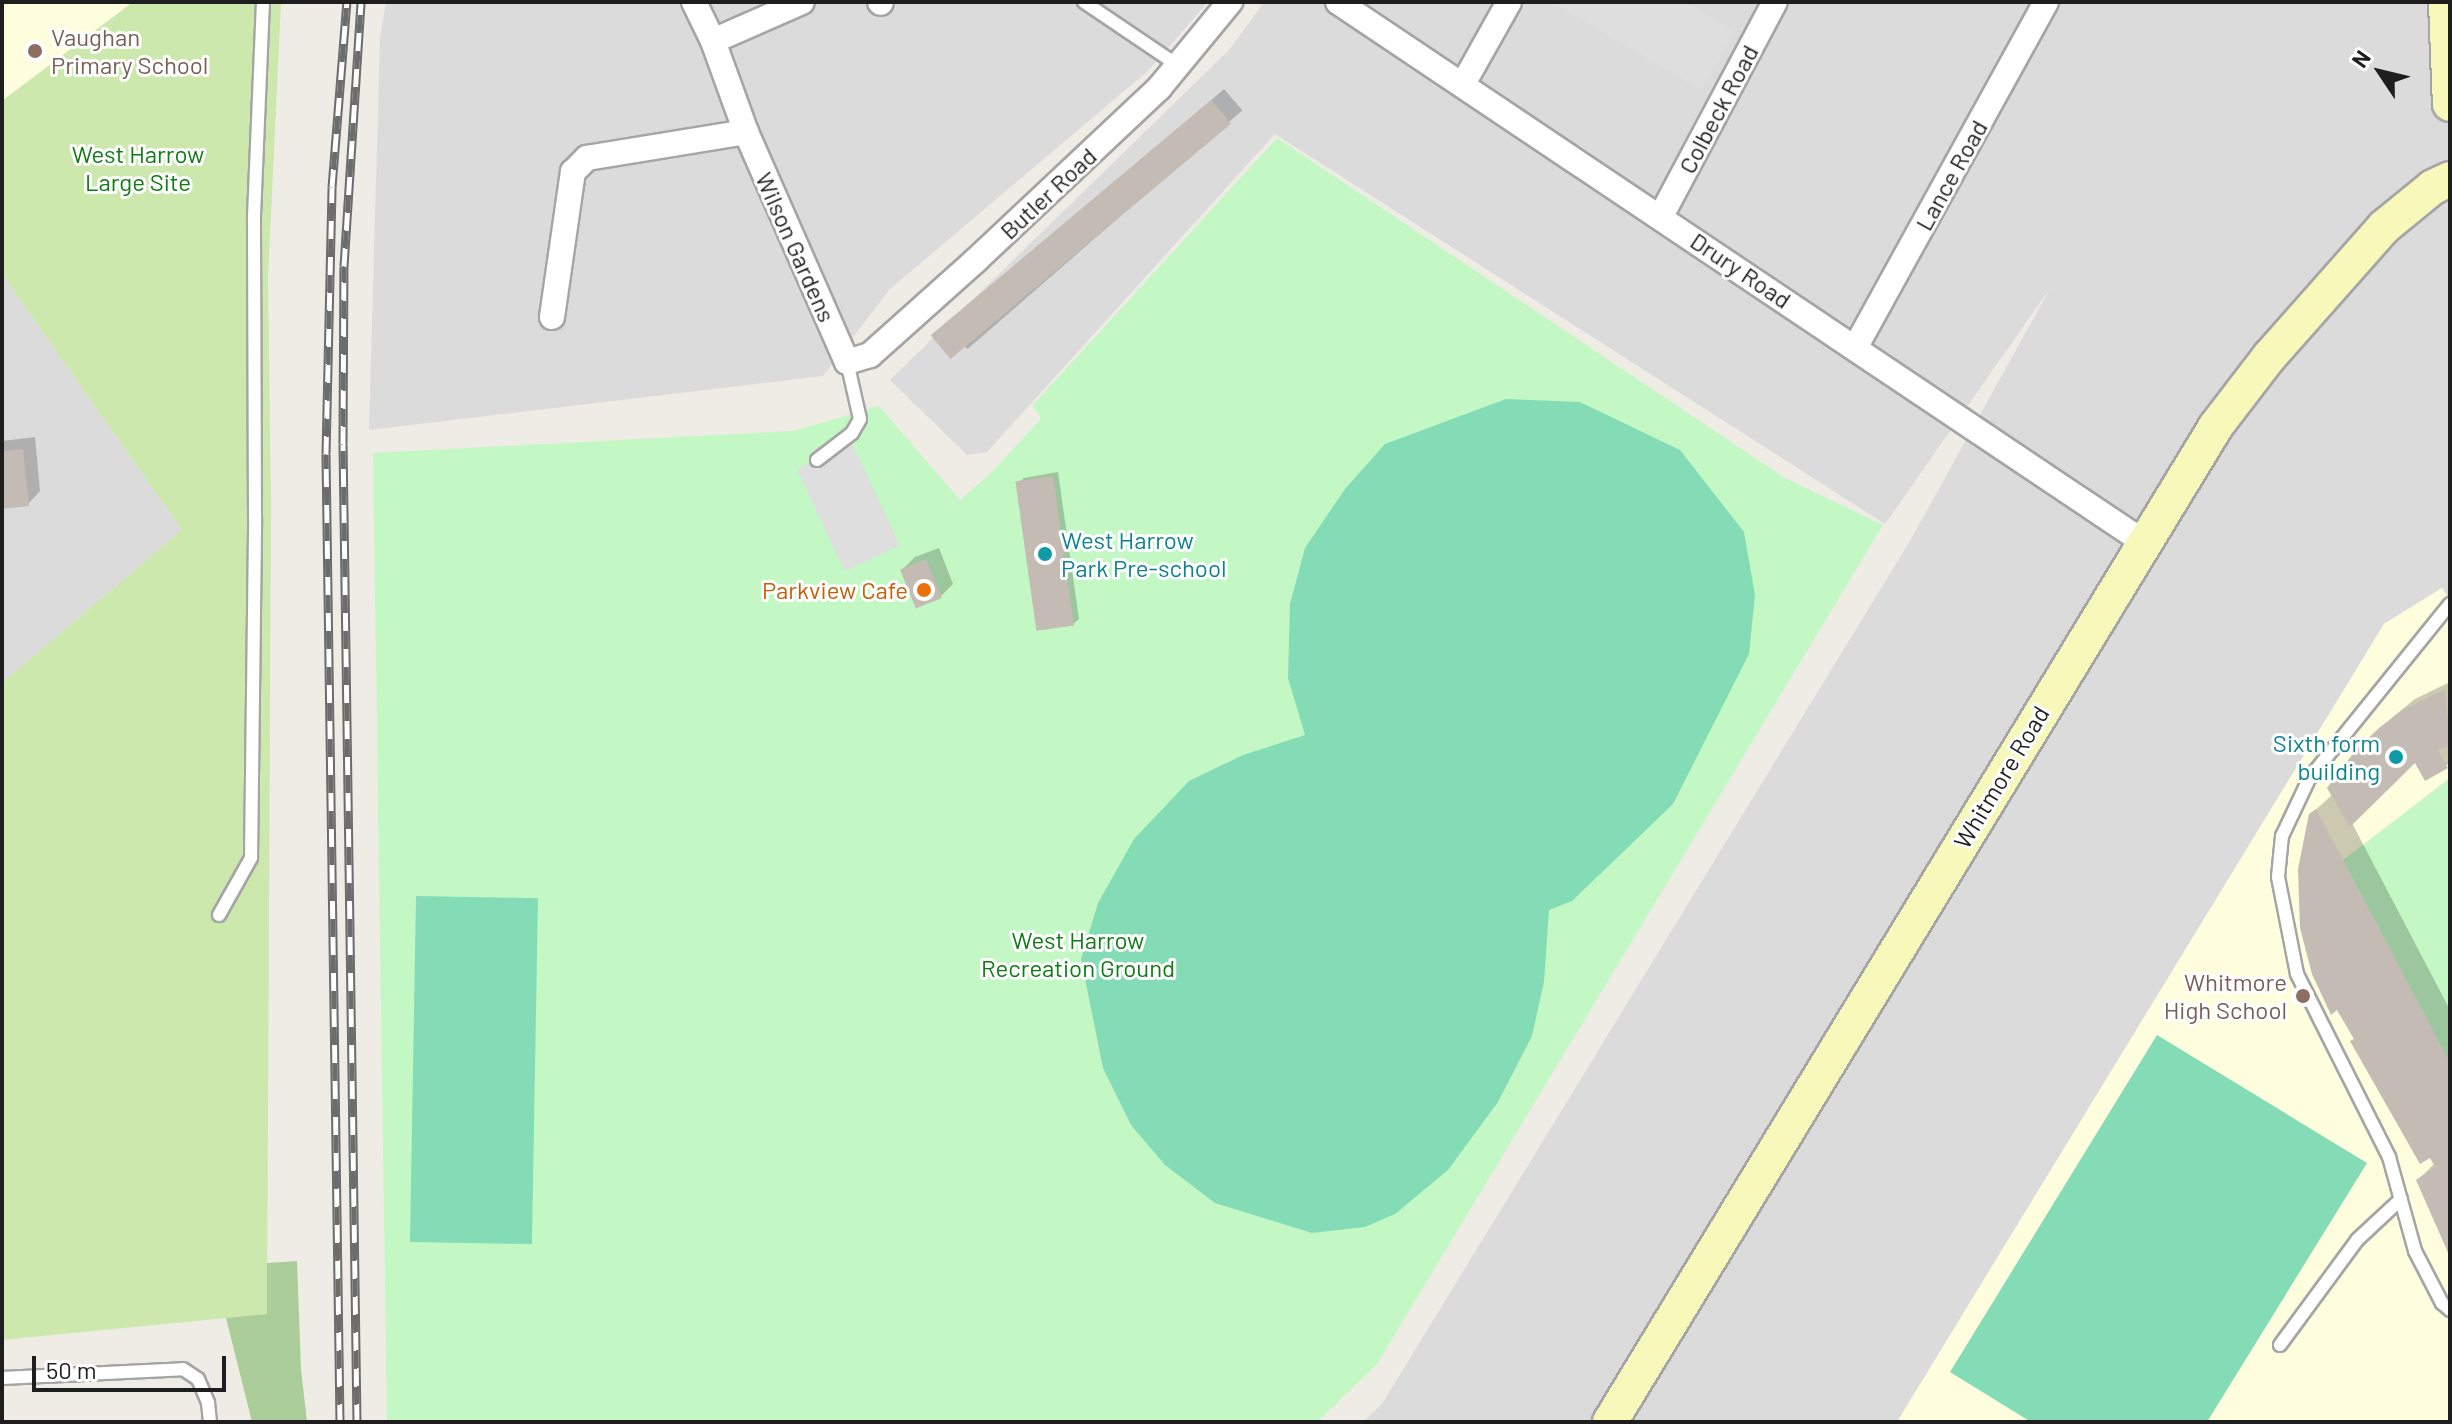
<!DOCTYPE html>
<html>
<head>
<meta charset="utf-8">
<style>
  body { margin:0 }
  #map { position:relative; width:2452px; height:1424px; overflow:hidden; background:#efebe5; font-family:Barlow,sans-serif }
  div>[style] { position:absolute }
  .residential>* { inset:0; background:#dcdbdb }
  .education>* { inset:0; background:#fefdde }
  .grass>* { inset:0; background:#cce8ac }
  .forest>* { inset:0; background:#abcd9a }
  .park>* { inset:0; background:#c3f8c5 }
  .pitch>* { inset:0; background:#84dcb7; transform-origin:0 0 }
  .parking>* { inset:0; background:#dedede; transform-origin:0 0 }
  .shadow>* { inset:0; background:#0003; transform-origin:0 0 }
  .building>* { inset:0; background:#c4bbb4; transform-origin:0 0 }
  .roads { filter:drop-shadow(2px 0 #a5a5a5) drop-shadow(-2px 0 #a5a5a5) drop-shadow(0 2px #a5a5a5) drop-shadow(0 -2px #a5a5a5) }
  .lane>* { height:12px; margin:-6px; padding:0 6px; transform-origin:6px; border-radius:6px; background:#fff }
  .street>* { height:24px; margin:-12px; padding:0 12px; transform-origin:12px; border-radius:12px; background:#fff }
  .secondary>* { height:34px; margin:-17px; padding:0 17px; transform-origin:17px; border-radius:17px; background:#f7f8ba }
  .rail>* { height:9px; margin-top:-4.5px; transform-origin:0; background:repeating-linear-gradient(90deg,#fff 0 18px,#6c6c6c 0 36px); box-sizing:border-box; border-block:2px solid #6c6c6c }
  .dots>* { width:22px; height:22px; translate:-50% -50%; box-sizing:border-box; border:4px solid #fff; border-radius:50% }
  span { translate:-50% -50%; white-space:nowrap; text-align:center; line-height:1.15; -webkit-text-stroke:6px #fff; paint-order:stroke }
  .education-label { font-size:24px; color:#785e54 }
  .left { translate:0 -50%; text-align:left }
  .right { translate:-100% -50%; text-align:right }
  .street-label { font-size:24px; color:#1e1e1e }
  .park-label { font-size:24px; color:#0e7b13 }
  .culture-label { font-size:24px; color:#0d838f }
  .food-label { font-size:24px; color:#c56008 }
  .frame { position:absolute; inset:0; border:4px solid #1e1e1e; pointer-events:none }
  .north { position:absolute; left:2340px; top:32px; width:80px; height:80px; -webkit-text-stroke:6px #fff; paint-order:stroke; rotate:305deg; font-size:22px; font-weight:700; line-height:32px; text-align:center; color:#1e1e1e }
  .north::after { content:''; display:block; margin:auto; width:28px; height:36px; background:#1e1e1e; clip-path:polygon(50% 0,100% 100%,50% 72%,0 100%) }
  .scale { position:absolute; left:32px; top:1356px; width:194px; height:36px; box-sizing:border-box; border:4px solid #1e1e1e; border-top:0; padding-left:10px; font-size:24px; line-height:28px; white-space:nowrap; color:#1e1e1e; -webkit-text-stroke:6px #fff; paint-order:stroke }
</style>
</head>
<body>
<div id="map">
  <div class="residential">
    <div style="clip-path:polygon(386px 2px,1208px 2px,1148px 71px,890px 289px,823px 376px,369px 430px,380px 38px)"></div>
    <div style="clip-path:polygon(1264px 2px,2450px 2px,2450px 600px,2442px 588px,2384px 624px,1897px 1422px,1363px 1422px,1382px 1404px,1910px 541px,2051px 287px,1885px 524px,1275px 134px,987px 452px,967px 455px,890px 380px,1230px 49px)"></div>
    <div style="clip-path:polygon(2px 274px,182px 530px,2px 683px)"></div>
  </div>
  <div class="education">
    <div style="clip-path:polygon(2px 2px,133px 2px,2px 101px)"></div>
    <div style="clip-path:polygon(2442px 588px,2450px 600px,2450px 1422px,1897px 1422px,2384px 624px)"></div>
  </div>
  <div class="grass">
    <div style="clip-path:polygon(133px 2px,281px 2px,268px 278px,271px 505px,267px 1314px,2px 1340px,2px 683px,182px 530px,2px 274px,2px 101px)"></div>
  </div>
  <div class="forest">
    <div style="clip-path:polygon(297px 1261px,301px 1369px,307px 1422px,252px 1422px,226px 1318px,267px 1314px,267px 1263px)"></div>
  </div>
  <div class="park">
    <div style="clip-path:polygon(1277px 138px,1785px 478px,1883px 525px,1377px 1364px,1317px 1422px,387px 1422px,373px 453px,794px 431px,879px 406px,960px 500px,991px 473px,1041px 419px,1033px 405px)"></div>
    <div style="clip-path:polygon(2450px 778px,2450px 1063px,2343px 860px)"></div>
  </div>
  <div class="pitch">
    <div style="clip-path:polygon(1506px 399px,1580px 402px,1680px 450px,1744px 532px,1755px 595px,1749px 654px,1673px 804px,1572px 901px,1549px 910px,1544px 982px,1532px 1036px,1498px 1102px,1448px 1170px,1395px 1214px,1365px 1227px,1312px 1233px,1215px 1203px,1165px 1165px,1131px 1125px,1103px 1068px,1081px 959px,1098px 903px,1134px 839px,1189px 781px,1243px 755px,1305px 735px,1288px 678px,1290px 604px,1305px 548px,1345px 489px,1385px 444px)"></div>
    <div style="left:416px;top:896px;width:122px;height:346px;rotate:1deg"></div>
    <div style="clip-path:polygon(2157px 1035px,2367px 1163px,2207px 1422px,2031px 1422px,1950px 1372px)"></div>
  </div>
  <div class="parking">
    <div style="clip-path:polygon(1552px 2px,1686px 2px,1735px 31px,1701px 90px)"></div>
    <div style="left:852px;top:443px;width:113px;height:61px;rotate:65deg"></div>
  </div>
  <div class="shadow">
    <div style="left:1224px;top:89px;width:28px;height:364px;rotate:49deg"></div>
    <div style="clip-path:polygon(35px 437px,40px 491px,28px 504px,2px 507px,2px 441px)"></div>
    <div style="clip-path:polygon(1058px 472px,1079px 619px,1073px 624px,1018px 483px,1024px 478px)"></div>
    <div style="clip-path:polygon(939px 548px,953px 584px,941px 596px,902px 570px,915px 557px)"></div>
    <div style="clip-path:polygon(2450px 682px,2450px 763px,2426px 779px,2415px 760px,2352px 823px,2450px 1010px,2450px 1252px,2418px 1180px,2435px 1163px,2356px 1038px,2310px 815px,2333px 794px,2357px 752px,2394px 716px,2415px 699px)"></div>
  </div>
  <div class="building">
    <div style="left:1211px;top:100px;width:31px;height:366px;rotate:50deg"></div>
    <div style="clip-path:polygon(23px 449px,29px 506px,2px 509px,2px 451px)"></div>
    <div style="left:1053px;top:476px;width:151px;height:38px;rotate:82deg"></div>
    <div style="left:926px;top:559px;width:42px;height:28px;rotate:68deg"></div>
    <div style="clip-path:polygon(2445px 689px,2450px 745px,2438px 750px,2448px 768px,2425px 781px,2415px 763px,2350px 827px,2327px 788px,2355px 751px,2379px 728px,2401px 711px)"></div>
    <div style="clip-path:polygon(2316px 809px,2450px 1063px,2450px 1257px,2416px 1180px,2435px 1167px,2430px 1158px,2420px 1164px,2350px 1041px,2354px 1039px,2337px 1010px,2331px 1015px,2312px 974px,2300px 928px,2298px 869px,2309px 814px)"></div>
  </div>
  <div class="roads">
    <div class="lane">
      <div style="left:1084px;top:2px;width:115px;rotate:34deg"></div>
      <div style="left:817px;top:460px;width:44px;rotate:-37.6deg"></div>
      <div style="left:852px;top:433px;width:16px;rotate:-60deg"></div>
      <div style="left:860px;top:419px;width:58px;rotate:-102.8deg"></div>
      <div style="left:2450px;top:604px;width:225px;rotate:128.9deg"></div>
      <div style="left:2309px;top:779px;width:63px;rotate:115.3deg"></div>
      <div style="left:2282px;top:836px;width:41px;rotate:95.6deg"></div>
      <div style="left:2278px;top:877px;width:99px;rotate:78.9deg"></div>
      <div style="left:2297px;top:974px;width:205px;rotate:63.3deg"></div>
      <div style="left:2389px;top:1157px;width:98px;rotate:74.5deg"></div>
      <div style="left:2415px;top:1251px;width:59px;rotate:62.6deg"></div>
      <div style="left:2442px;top:1303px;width:11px;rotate:41deg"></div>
      <div style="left:219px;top:915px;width:65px;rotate:-60.7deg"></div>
      <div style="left:251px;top:858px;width:340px;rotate:-89.3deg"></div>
      <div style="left:255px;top:518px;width:302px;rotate:-90.2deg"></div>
      <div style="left:254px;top:216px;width:214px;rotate:-87.6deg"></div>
      <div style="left:2280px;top:1345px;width:130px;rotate:-53.7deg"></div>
      <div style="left:2357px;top:1240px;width:60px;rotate:-43deg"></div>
      <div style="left:2px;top:1378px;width:181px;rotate:-2.8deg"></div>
      <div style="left:183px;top:1369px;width:18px;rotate:34deg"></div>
      <div style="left:198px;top:1379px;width:26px;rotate:67deg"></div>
      <div style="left:208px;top:1403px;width:19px;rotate:84deg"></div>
    </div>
    <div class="street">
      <div style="left:694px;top:2px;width:43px;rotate:64deg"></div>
      <div style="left:713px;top:41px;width:97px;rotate:70.1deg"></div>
      <div style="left:746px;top:132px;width:251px;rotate:66.3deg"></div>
      <div style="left:847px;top:362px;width:24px;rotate:-17deg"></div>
      <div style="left:870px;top:355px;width:141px;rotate:-41.8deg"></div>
      <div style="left:975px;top:261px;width:253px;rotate:-43.2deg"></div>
      <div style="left:1159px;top:88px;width:112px;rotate:-50.5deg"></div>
      <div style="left:880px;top:2px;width:1px;rotate:45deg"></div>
      <div style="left:1338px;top:2px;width:968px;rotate:33.84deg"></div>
      <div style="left:713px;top:41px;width:97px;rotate:-23.7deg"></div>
      <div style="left:1463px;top:84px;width:94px;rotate:-60.7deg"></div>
      <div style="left:1661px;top:216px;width:242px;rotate:-62deg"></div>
      <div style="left:552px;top:317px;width:147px;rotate:-81.8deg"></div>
      <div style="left:573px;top:172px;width:20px;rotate:-45deg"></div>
      <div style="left:587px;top:158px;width:161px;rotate:-9.3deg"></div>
      <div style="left:1855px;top:348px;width:395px;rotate:-61.1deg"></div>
    </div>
    <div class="secondary">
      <div style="left:2446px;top:2px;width:102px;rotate:87.8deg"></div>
      <div style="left:1610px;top:1422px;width:1166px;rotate:-58.68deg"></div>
      <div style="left:2216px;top:426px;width:87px;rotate:-52.5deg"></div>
      <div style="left:2269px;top:357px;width:174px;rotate:-48.5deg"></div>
      <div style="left:2384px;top:227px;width:63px;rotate:-39.2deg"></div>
      <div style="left:2433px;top:187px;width:19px;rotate:-25deg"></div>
    </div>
  </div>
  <div class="rail">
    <div style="left:340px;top:1422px;width:968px;rotate:-90.83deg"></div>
    <div style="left:326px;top:454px;width:267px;rotate:-88.7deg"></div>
    <div style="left:332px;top:187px;width:186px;rotate:-85.4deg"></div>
    <div style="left:357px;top:1422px;width:978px;rotate:-90.82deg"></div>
    <div style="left:343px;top:444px;width:178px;rotate:-89.7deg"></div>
    <div style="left:344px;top:266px;width:265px;rotate:-86.3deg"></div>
  </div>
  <div class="dots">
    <div style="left:35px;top:51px;background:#8d6e63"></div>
    <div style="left:1045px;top:554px;background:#0f9aa8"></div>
    <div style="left:924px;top:590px;background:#e8710a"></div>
    <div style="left:2396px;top:757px;background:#0f9aa8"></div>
    <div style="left:2303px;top:996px;background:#8d6e63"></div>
  </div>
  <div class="education-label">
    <span class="left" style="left:51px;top:51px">Vaughan<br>Primary School</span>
    <span class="right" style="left:2287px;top:996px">Whitmore<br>High School</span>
  </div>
  <div class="street-label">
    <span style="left:1718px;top:109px;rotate:-62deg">Colbeck Road</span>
    <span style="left:1951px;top:175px;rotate:-61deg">Lance Road</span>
    <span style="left:1048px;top:193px;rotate:-43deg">Butler Road</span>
    <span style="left:796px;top:247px;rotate:66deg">Wilson Gardens</span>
    <span style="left:1741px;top:270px;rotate:34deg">Drury Road</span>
    <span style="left:2001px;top:777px;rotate:-59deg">Whitmore Road</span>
  </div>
  <div class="park-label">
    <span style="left:138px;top:168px">West Harrow<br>Large Site</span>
    <span style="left:1078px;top:954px">West Harrow<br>Recreation Ground</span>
  </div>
  <div class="culture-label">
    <span class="left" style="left:1061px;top:554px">West Harrow<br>Park Pre-school</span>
    <span class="right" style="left:2380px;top:757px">Sixth form<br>building</span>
  </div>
  <div class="food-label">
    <span class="right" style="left:908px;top:590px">Parkview Cafe</span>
  </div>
  <div class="frame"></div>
  <div class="north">N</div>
  <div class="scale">50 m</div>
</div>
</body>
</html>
